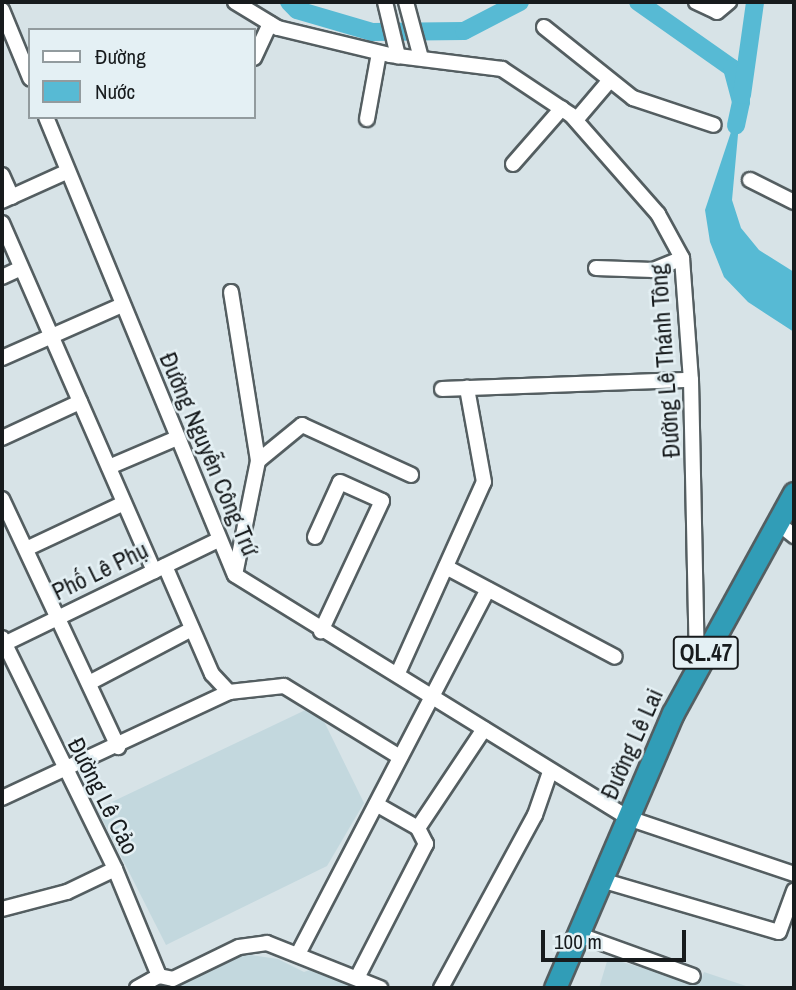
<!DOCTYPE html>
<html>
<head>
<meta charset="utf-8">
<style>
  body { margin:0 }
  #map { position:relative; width:796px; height:990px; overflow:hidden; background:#d7e3e7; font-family:"Archivo Narrow",sans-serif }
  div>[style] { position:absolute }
  .built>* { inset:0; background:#c3d8de }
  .water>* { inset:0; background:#57bad4 }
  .river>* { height:18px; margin:-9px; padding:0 9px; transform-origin:9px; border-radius:9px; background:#57bad4 }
  .roads { filter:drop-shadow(2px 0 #545e61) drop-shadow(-2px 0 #545e61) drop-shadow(0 2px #545e61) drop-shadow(0 -2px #545e61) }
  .minor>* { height:14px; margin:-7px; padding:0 7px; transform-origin:7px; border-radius:7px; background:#fff }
  .highway>* { height:21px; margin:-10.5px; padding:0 10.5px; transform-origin:10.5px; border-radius:10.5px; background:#319db7 }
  span { translate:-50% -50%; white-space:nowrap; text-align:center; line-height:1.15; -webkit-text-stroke:5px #e4f0f4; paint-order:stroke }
  .shield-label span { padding:2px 5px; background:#e4f0f4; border:2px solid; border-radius:5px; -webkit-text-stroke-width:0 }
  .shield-label { font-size:23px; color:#171b1d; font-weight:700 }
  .street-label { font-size:24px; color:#171b1d }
  .frame { position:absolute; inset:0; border:4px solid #171b1d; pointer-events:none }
  .legend { position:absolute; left:28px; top:28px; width:228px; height:91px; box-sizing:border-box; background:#e4f0f4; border:2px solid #929b9e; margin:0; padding:9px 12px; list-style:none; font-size:21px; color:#171b1d }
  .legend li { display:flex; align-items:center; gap:14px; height:35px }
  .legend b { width:35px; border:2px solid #929b9e }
  .scale { position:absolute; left:541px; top:930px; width:145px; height:32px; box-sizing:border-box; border:4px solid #171b1d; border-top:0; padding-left:9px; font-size:21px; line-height:24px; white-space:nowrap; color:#171b1d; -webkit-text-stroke:5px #e4f0f4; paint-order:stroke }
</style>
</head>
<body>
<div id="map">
  <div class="built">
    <div style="clip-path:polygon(316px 705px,364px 803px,327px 866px,166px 945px,97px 809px)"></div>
    <div style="clip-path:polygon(237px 953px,278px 959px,304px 972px,318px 967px,367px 988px,144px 988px)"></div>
    <div style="clip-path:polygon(608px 958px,699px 984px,704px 972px,752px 988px,599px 988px)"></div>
  </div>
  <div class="water">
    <div style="clip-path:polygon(741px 102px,732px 200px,741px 228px,759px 250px,794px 272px,794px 332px,748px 302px,724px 277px,710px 242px,705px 210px)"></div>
  </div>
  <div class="river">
    <div style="left:289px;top:2px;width:11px;rotate:45deg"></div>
    <div style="left:297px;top:10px;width:78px;rotate:16.3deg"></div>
    <div style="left:372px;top:32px;width:92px;rotate:-0.6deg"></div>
    <div style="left:464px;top:31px;width:63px;rotate:-27.4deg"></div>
    <div style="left:638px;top:2px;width:115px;rotate:35.1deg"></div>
    <div style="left:732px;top:68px;width:35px;rotate:75deg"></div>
    <div style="left:741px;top:102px;width:24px;rotate:102deg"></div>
    <div style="left:742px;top:95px;width:94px;rotate:-82deg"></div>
  </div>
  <div class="roads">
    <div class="minor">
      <div style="left:235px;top:2px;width:50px;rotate:31.2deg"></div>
      <div style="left:278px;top:28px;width:115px;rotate:13.6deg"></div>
      <div style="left:390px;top:55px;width:113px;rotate:7.1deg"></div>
      <div style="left:502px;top:69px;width:83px;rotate:33.7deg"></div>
      <div style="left:571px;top:115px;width:132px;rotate:48.7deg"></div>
      <div style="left:658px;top:214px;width:50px;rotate:61.4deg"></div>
      <div style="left:682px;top:258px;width:122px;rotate:85.8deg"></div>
      <div style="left:691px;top:380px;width:284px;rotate:88.8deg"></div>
      <div style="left:385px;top:2px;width:56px;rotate:76.5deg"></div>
      <div style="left:406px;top:2px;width:58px;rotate:75deg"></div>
      <div style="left:696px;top:2px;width:23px;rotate:25deg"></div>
      <div style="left:717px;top:12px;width:16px;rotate:-40deg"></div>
      <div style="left:2px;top:10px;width:74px;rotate:67.6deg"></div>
      <div style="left:544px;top:27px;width:114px;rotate:38.6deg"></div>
      <div style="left:633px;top:98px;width:85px;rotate:18.4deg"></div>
      <div style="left:254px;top:58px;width:38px;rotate:-65deg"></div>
      <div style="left:46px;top:117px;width:495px;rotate:67.6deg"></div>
      <div style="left:235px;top:575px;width:462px;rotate:31.7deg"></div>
      <div style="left:628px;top:818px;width:175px;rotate:18.6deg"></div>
      <div style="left:367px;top:119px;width:67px;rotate:-79.7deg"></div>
      <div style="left:576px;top:120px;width:52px;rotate:-49.6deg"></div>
      <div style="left:513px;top:164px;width:74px;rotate:-48.8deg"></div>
      <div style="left:2px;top:175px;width:24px;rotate:66deg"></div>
      <div style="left:750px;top:180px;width:49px;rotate:26.6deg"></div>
      <div style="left:2px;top:201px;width:72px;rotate:-24.4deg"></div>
      <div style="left:2px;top:223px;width:380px;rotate:66.4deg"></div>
      <div style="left:596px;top:268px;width:57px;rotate:2deg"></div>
      <div style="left:653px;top:270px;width:31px;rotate:-22deg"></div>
      <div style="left:2px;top:277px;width:21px;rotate:-25deg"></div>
      <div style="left:231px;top:292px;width:171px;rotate:80.9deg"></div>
      <div style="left:258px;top:461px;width:116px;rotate:101.4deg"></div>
      <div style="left:2px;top:358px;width:131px;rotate:-23.8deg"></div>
      <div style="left:442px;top:389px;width:249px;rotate:-2.1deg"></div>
      <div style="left:2px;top:438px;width:86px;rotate:-24.8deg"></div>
      <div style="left:258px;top:461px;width:57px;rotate:-39.3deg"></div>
      <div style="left:302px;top:425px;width:120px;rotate:24.6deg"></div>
      <div style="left:109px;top:467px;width:74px;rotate:-23.1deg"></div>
      <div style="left:2px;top:499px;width:274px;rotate:64.9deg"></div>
      <div style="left:778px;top:523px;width:21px;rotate:39deg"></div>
      <div style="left:315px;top:537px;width:60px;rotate:-65.6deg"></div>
      <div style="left:340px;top:482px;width:46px;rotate:24.3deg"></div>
      <div style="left:382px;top:501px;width:144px;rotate:115.1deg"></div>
      <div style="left:26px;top:549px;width:108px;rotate:-25.1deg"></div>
      <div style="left:165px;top:566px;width:118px;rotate:66.5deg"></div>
      <div style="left:212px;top:674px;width:25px;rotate:47deg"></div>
      <div style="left:229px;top:692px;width:55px;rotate:-6.2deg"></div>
      <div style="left:284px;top:686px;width:136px;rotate:31.5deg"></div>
      <div style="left:446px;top:567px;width:191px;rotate:28deg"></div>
      <div style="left:2px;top:638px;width:257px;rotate:63.9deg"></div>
      <div style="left:115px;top:869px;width:116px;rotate:67.6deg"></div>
      <div style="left:2px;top:645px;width:240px;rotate:-25.9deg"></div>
      <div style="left:398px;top:673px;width:209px;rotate:-65.8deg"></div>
      <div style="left:484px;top:482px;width:96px;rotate:-100.3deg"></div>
      <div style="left:89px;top:683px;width:116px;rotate:-27.7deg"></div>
      <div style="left:2px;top:798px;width:251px;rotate:-25deg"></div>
      <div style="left:418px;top:828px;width:119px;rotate:-56.3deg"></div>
      <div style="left:601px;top:880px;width:185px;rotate:16.3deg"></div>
      <div style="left:779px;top:932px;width:44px;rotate:-69.9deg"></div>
      <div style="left:2px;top:909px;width:67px;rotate:-14.7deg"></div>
      <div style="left:67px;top:892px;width:53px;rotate:-25.6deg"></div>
      <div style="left:577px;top:934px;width:123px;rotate:19.9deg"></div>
      <div style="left:298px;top:954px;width:411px;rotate:-62.5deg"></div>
      <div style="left:357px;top:978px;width:151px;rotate:-62.8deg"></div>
      <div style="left:426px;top:844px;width:18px;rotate:-117deg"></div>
      <div style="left:418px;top:828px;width:48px;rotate:-150.3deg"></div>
      <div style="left:137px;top:988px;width:25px;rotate:-29deg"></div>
      <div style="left:159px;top:976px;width:14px;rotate:12deg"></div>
      <div style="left:173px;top:979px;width:73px;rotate:-25.9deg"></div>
      <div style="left:239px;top:947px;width:28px;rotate:-8deg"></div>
      <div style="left:267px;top:943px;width:122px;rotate:21.7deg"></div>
      <div style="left:441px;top:988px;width:197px;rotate:-61.5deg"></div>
      <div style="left:535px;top:815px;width:46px;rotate:-70.8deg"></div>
    </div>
    <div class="highway">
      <div style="left:555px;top:988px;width:299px;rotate:-66.8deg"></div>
      <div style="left:673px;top:713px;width:251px;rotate:-61.2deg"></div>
    </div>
  </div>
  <div class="shield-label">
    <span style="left:706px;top:653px">QL.47</span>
  </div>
  <div class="street-label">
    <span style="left:665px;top:361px;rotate:-94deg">Đường Lê Thánh Tông</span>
    <span style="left:209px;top:454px;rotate:67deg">Đường Nguyễn Công Trứ</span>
    <span style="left:100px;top:571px;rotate:-26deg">Phố Lê Phụ</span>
    <span style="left:632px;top:744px;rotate:-66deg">Đường Lê Lai</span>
    <span style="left:103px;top:796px;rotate:63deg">Đường Lê Cảo</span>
  </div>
  <div class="frame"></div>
  <ul class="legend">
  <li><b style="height:9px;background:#fff"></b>Đường</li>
  <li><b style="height:19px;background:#57bad4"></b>Nước</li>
  </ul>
  <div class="scale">100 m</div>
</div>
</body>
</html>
